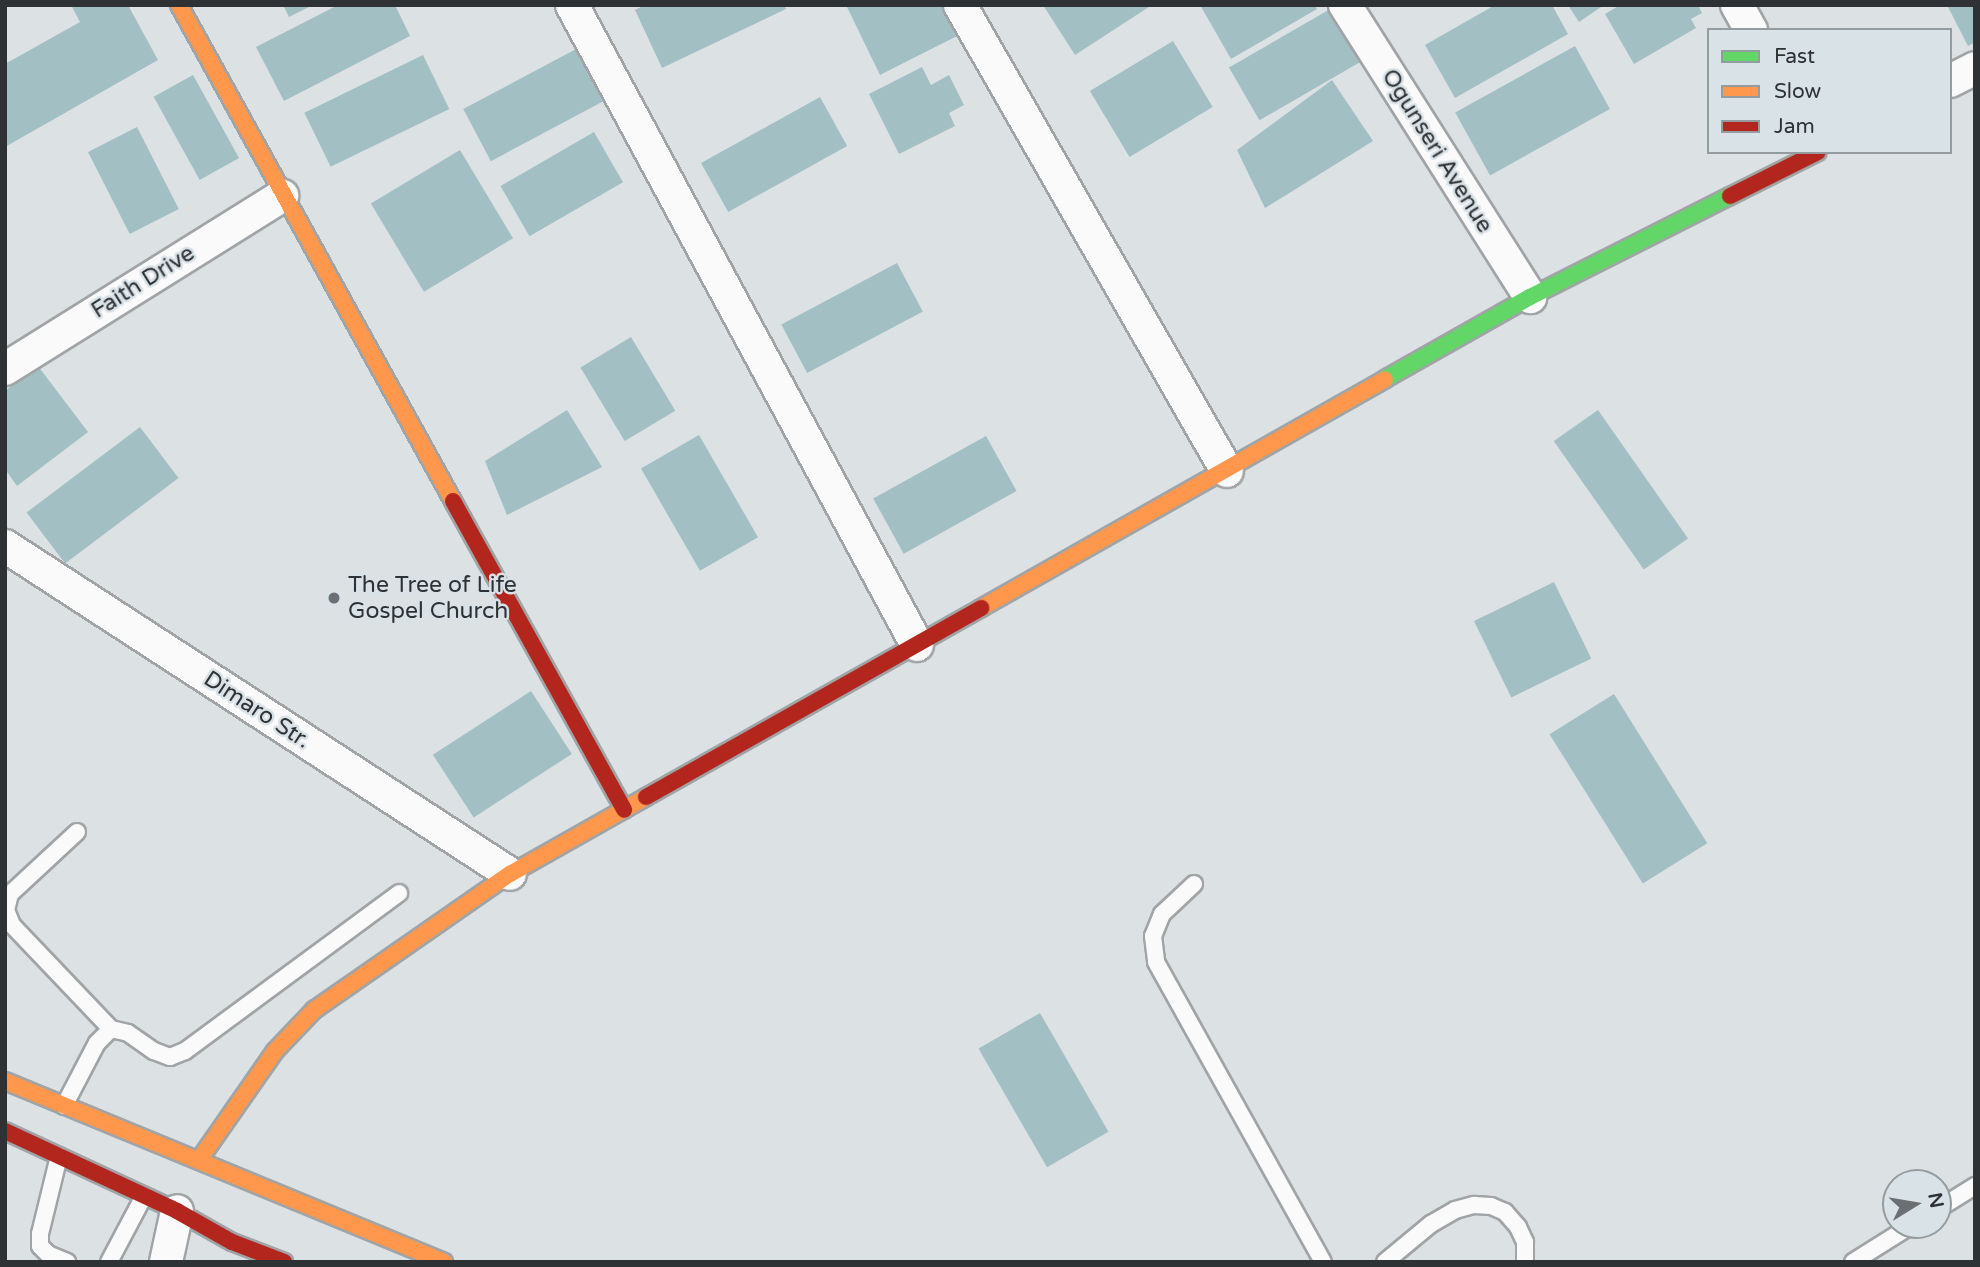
<!DOCTYPE html>
<html>
<head>
<meta charset="utf-8">
<style>
  body { margin:0 }
  #map { position:relative; width:1980px; height:1267px; overflow:hidden; background:#dce1e4; font-family:"Varela Round",sans-serif }
  div>[style] { position:absolute }
  .building>* { inset:0; background:#a2c0c4; transform-origin:0 0 }
  .roads { filter:drop-shadow(2px 0 #a0a4a6) drop-shadow(-2px 0 #a0a4a6) drop-shadow(0 2px #a0a4a6) drop-shadow(0 -2px #a0a4a6) }
  .lane>* { height:16px; margin:-8px; padding:0 8px; transform-origin:8px; border-radius:8px; background:#fafafb }
  .street>* { height:32px; margin:-16px; padding:0 16px; transform-origin:16px; border-radius:16px; background:#fafafb }
  .fast>* { height:16px; margin:-8px; padding:0 8px; transform-origin:8px; border-radius:8px; background:#63d668 }
  .slow>* { height:16px; margin:-8px; padding:0 8px; transform-origin:8px; border-radius:8px; background:#ff974d }
  .jam>* { height:16px; margin:-8px; padding:0 8px; transform-origin:8px; border-radius:8px; background:#b3261e }
  .dots>* { width:19px; height:19px; translate:-50% -50%; box-sizing:border-box; border:4px solid #d9e2e7; border-radius:50% }
  span { translate:-50% -50%; white-space:nowrap; text-align:center; line-height:1.15; -webkit-text-stroke:5px #d9e2e7; paint-order:stroke }
  .street-label { font-size:23px; color:#2e3234 }
  .poi-label { font-size:23px; color:#2e3234 }
  .left { translate:0 -50%; text-align:left }
  .frame { position:absolute; inset:0; border:7px solid #2e3234; pointer-events:none }
  .legend { position:absolute; left:1707px; top:28px; width:245px; height:126px; box-sizing:border-box; background:#d9e2e7; border:2px solid #959c9f; margin:0; padding:9px 12px; list-style:none; font-size:21px; color:#2e3234 }
  .legend li { display:flex; align-items:center; gap:14px; height:35px }
  .legend b { width:35px; border:2px solid #959c9f }
  .north { position:absolute; left:1882px; top:1169px; width:70px; height:70px; box-sizing:border-box; background:#d9e2e7; border:2px solid #959c9f; border-radius:50%; rotate:79deg; font-size:19px; font-weight:700; line-height:28px; text-align:center; color:#2e3234 }
  .north::after { content:''; display:block; margin:auto; width:24px; height:32px; background:#6b6f72; clip-path:polygon(50% 0,100% 100%,50% 72%,0 100%) }
</style>
</head>
<body>
<div id="map">
  <div class="building">
    <div style="clip-path:polygon(71px 5px,128px 5px,158px 60px,5px 147px,5px 64px,80px 22px)"></div>
    <div style="clip-path:polygon(283px 5px,313px 5px,289px 17px)"></div>
    <div style="clip-path:polygon(338px 5px,395px 5px,410px 36px,284px 101px,256px 47px)"></div>
    <div style="clip-path:polygon(645px 5px,784px 5px,786px 9px,662px 68px,635px 10px)"></div>
    <div style="clip-path:polygon(846px 5px,944px 5px,959px 35px,880px 75px)"></div>
    <div style="clip-path:polygon(1043px 5px,1152px 5px,1075px 55px)"></div>
    <div style="clip-path:polygon(1200px 5px,1315px 5px,1317px 9px,1231px 59px)"></div>
    <div style="clip-path:polygon(1495px 5px,1552px 5px,1568px 34px,1455px 98px,1425px 45px)"></div>
    <div style="clip-path:polygon(1568px 5px,1604px 5px,1579px 22px)"></div>
    <div style="clip-path:polygon(1620px 5px,1698px 5px,1702px 13px,1691px 19px,1696px 28px,1634px 64px,1605px 14px)"></div>
    <div style="clip-path:polygon(1947px 5px,1975px 5px,1975px 42px,1968px 46px)"></div>
    <div style="left:1332px;top:8px;width:61px;height:119px;rotate:60deg"></div>
    <div style="left:1173px;top:41px;width:77px;height:97px;rotate:59deg"></div>
    <div style="left:1575px;top:46px;width:72px;height:137px;rotate:61deg"></div>
    <div style="left:578px;top:48px;width:59px;height:130px;rotate:62deg"></div>
    <div style="left:423px;top:55px;width:60px;height:132px;rotate:64deg"></div>
    <div style="clip-path:polygon(922px 67px,931px 85px,949px 75px,964px 105px,949px 113px,955px 126px,899px 154px,869px 94px)"></div>
    <div style="left:193px;top:75px;width:95px;height:45px;rotate:61deg"></div>
    <div style="clip-path:polygon(1332px 80px,1373px 141px,1265px 208px,1237px 150px)"></div>
    <div style="left:820px;top:97px;width:56px;height:136px;rotate:61deg"></div>
    <div style="left:137px;top:127px;width:92px;height:55px;rotate:63deg"></div>
    <div style="left:594px;top:132px;width:58px;height:108px;rotate:60deg"></div>
    <div style="left:460px;top:150px;width:103px;height:104px;rotate:59deg"></div>
    <div style="left:897px;top:263px;width:55px;height:131px;rotate:62deg"></div>
    <div style="left:631px;top:337px;width:86px;height:59px;rotate:59deg"></div>
    <div style="clip-path:polygon(38px 366px,88px 432px,17px 486px,5px 469px,5px 391px)"></div>
    <div style="clip-path:polygon(567px 410px,602px 467px,507px 515px,485px 461px)"></div>
    <div style="left:1598px;top:410px;width:157px;height:54px;rotate:55deg"></div>
    <div style="left:140px;top:427px;width:64px;height:142px;rotate:53deg"></div>
    <div style="left:699px;top:435px;width:118px;height:67px;rotate:60deg"></div>
    <div style="left:986px;top:436px;width:63px;height:129px;rotate:61deg"></div>
    <div style="left:1554px;top:582px;width:85px;height:89px;rotate:64deg"></div>
    <div style="left:531px;top:691px;width:75px;height:117px;rotate:57deg"></div>
    <div style="left:1614px;top:694px;width:176px;height:76px;rotate:58deg"></div>
    <div style="left:1040px;top:1013px;width:137px;height:71px;rotate:60deg"></div>
  </div>
  <div class="roads">
    <div class="lane">
      <div style="left:77px;top:832px;width:91px;rotate:137.2deg"></div>
      <div style="left:10px;top:894px;width:16px;rotate:104deg"></div>
      <div style="left:6px;top:910px;width:16px;rotate:68deg"></div>
      <div style="left:12px;top:925px;width:144px;rotate:46.4deg"></div>
      <div style="left:1194px;top:884px;width:44px;rotate:136.8deg"></div>
      <div style="left:1162px;top:914px;width:24px;rotate:112deg"></div>
      <div style="left:1153px;top:936px;width:26px;rotate:83deg"></div>
      <div style="left:1156px;top:962px;width:343px;rotate:60.9deg"></div>
      <div style="left:64px;top:1106px;width:71px;rotate:-62.4deg"></div>
      <div style="left:97px;top:1043px;width:20px;rotate:-45deg"></div>
      <div style="left:111px;top:1029px;width:17px;rotate:13deg"></div>
      <div style="left:128px;top:1033px;width:32px;rotate:35deg"></div>
      <div style="left:154px;top:1051px;width:17px;rotate:21deg"></div>
      <div style="left:170px;top:1057px;width:16px;rotate:-22deg"></div>
      <div style="left:185px;top:1051px;width:266px;rotate:-36.4deg"></div>
      <div style="left:59px;top:1156px;width:80px;rotate:103.7deg"></div>
      <div style="left:40px;top:1234px;width:12px;rotate:90deg"></div>
      <div style="left:40px;top:1246px;width:11px;rotate:45deg"></div>
      <div style="left:48px;top:1254px;width:21px;rotate:23deg"></div>
      <div style="left:1938px;top:1209px;width:44px;rotate:-31.9deg"></div>
      <div style="left:109px;top:1262px;width:75px;rotate:-62.1deg"></div>
      <div style="left:1385px;top:1262px;width:60px;rotate:-39.6deg"></div>
      <div style="left:1431px;top:1224px;width:28px;rotate:-30deg"></div>
      <div style="left:1455px;top:1210px;width:20px;rotate:-15deg"></div>
      <div style="left:1474px;top:1205px;width:17px;rotate:3deg"></div>
      <div style="left:1491px;top:1206px;width:15px;rotate:23deg"></div>
      <div style="left:1505px;top:1212px;width:20px;rotate:49deg"></div>
      <div style="left:1518px;top:1227px;width:17px;rotate:65deg"></div>
      <div style="left:1525px;top:1242px;width:20px;rotate:90deg"></div>
      <div style="left:1853px;top:1262px;width:70px;rotate:-32.1deg"></div>
    </div>
    <div class="street">
      <div style="left:572px;top:5px;width:727px;rotate:61.67deg"></div>
      <div style="left:960px;top:5px;width:537px;rotate:60.19deg"></div>
      <div style="left:1345px;top:5px;width:346px;rotate:57.6deg"></div>
      <div style="left:1737px;top:5px;width:29px;rotate:61deg"></div>
      <div style="left:1950px;top:81px;width:28px;rotate:-27deg"></div>
      <div style="left:5px;top:369px;width:327px;rotate:-32deg"></div>
      <div style="left:5px;top:546px;width:602px;rotate:33deg"></div>
      <div style="left:166px;top:1262px;width:52px;rotate:-77.8deg"></div>
    </div>
    <div class="fast">
      <div style="left:1385px;top:379px;width:167px;rotate:-29.5deg"></div>
      <div style="left:1530px;top:297px;width:224px;rotate:-26.8deg"></div>
    </div>
    <div class="slow">
      <div style="left:179px;top:5px;width:567px;rotate:61.08deg"></div>
      <div style="left:981px;top:608px;width:464px;rotate:-29.5deg"></div>
      <div style="left:5px;top:1081px;width:475px;rotate:22.4deg"></div>
      <div style="left:199px;top:1160px;width:133px;rotate:-55.1deg"></div>
      <div style="left:275px;top:1051px;width:57px;rotate:-46.4deg"></div>
      <div style="left:314px;top:1010px;width:239px;rotate:-34.8deg"></div>
      <div style="left:510px;top:874px;width:156px;rotate:-29.5deg"></div>
    </div>
    <div class="jam">
      <div style="left:1730px;top:196px;width:98px;rotate:-26.6deg"></div>
      <div style="left:453px;top:501px;width:353px;rotate:61deg"></div>
      <div style="left:646px;top:797px;width:385px;rotate:-29.4deg"></div>
      <div style="left:5px;top:1131px;width:190px;rotate:24.9deg"></div>
      <div style="left:177px;top:1211px;width:63px;rotate:29.4deg"></div>
      <div style="left:232px;top:1242px;width:56px;rotate:21deg"></div>
    </div>
  </div>
  <div class="dots">
    <div style="left:334px;top:598px;background:#6b6f72"></div>
  </div>
  <div class="street-label">
    <span style="left:1437px;top:151px;rotate:58deg">Ogunseri Avenue</span>
    <span style="left:143px;top:282px;rotate:-32deg">Faith Drive</span>
    <span style="left:257px;top:710px;rotate:33deg">Dimaro Str.</span>
  </div>
  <div class="poi-label">
    <span class="left" style="left:348px;top:598px">The Tree of Life<br>Gospel Church</span>
  </div>
  <div class="frame"></div>
  <ul class="legend">
  <li><b style="height:9px;background:#63d668"></b>Fast</li>
  <li><b style="height:9px;background:#ff974d"></b>Slow</li>
  <li><b style="height:9px;background:#b3261e"></b>Jam</li>
  </ul>
  <div class="north">N</div>
</div>
</body>
</html>
